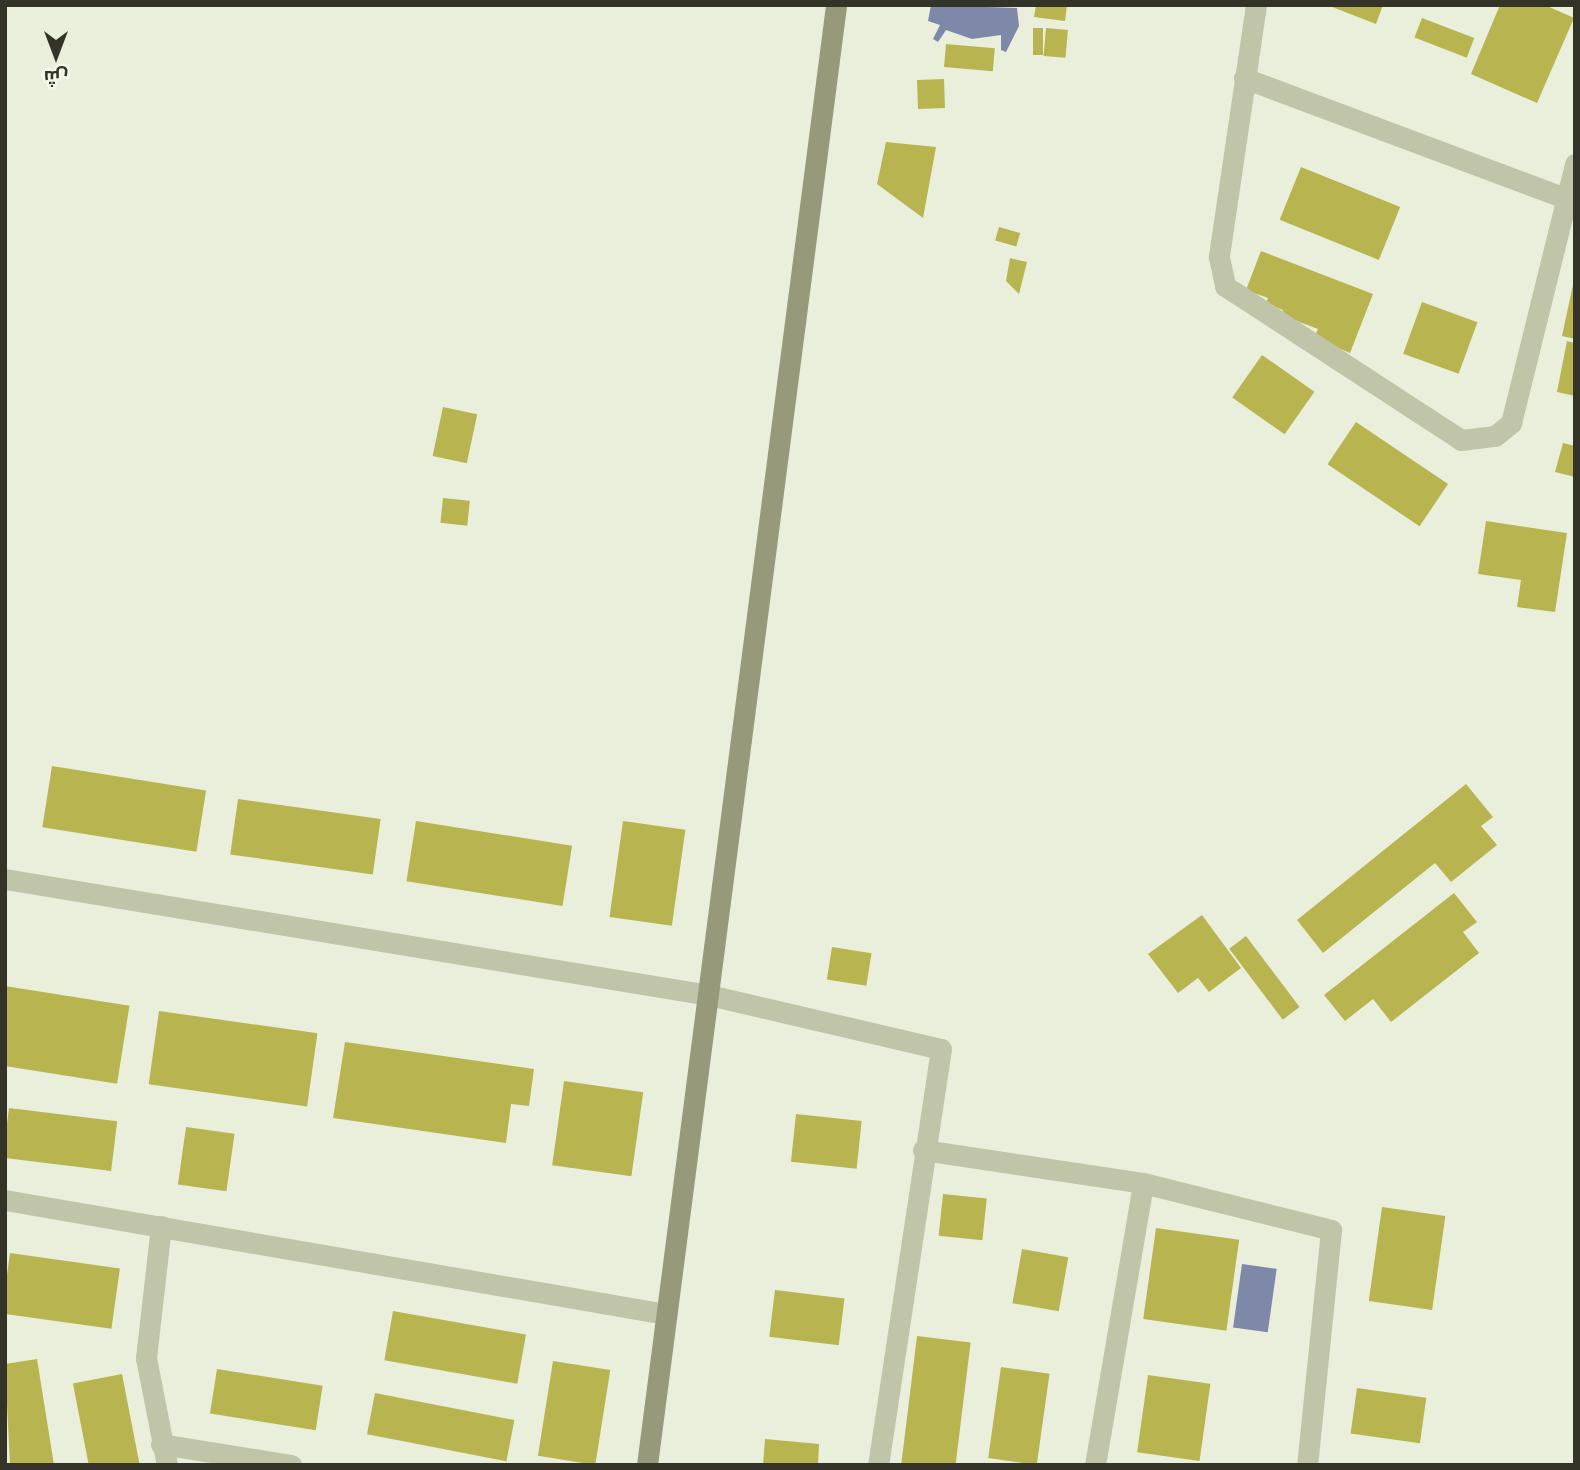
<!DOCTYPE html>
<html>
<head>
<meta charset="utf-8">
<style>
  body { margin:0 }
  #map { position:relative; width:1580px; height:1470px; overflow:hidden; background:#eaefdb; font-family:"Fira Sans",Cairo,sans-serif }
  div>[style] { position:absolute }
  .water>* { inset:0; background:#7e88a8; transform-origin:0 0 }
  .building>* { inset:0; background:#b8b550; transform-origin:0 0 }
  .street>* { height:21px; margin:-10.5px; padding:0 10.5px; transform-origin:10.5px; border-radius:10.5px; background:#c0c5a9 }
  .secondary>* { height:21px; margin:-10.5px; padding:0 10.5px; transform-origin:10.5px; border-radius:10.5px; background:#96997a }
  span { translate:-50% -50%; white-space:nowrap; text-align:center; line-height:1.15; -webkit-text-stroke:6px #f3f7e7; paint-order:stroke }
  .frame { position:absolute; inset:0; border:7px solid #333328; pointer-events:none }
  .north { position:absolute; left:21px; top:21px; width:70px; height:70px; -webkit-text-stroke:5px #f3f7e7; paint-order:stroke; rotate:180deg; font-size:19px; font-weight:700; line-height:28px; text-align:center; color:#333328 }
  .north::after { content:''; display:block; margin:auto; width:24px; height:32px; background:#333328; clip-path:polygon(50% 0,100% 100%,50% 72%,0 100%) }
</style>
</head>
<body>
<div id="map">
  <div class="water">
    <div style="clip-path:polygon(931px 5px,1017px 8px,1019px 26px,1006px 52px,1001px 50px,1001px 35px,972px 39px,946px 30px,938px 42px,933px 39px,940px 25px,928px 21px)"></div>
    <div style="left:1242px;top:1264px;width:35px;height:64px;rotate:8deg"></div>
  </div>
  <div class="building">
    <div style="clip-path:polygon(1036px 5px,1067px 5px,1065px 21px,1034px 17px)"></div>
    <div style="clip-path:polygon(1327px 5px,1383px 5px,1376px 24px)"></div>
    <div style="clip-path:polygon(1500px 5px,1545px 5px,1574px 18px,1537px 103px,1471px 74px)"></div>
    <div style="left:1422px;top:18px;width:56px;height:21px;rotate:21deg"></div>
    <div style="left:1033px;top:28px;width:10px;height:27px"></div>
    <div style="left:1046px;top:28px;width:22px;height:28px;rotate:5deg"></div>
    <div style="left:946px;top:44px;width:49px;height:23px;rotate:5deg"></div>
    <div style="left:944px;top:79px;width:29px;height:27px;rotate:88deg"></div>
    <div style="clip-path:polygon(886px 142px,936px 147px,923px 218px,877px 184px)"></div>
    <div style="left:1301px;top:167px;width:107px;height:57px;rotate:22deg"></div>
    <div style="left:999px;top:227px;width:22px;height:14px;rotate:16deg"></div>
    <div style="clip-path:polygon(1261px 251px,1373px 294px,1350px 353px,1314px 338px,1318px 329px,1281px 315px,1283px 310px,1266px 303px,1268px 298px,1246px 290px)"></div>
    <div style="clip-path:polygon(1010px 258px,1027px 262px,1019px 294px,1006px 281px)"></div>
    <div style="clip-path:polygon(1574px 280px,1575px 280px,1575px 339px,1562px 336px)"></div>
    <div style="left:1422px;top:302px;width:59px;height:55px;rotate:20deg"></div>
    <div style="clip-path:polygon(1567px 341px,1575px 343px,1575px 396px,1557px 392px)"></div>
    <div style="left:1262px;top:355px;width:64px;height:52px;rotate:35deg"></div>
    <div style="left:443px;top:407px;width:35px;height:50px;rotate:12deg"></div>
    <div style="left:1356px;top:422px;width:111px;height:51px;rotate:34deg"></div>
    <div style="clip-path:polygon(1563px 443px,1575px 446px,1575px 477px,1555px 472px)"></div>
    <div style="left:443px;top:498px;width:27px;height:25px;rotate:6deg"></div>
    <div style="clip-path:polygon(1486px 521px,1567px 533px,1555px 612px,1517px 607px,1521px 580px,1478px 574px)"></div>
    <div style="left:52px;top:766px;width:156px;height:62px;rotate:9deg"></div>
    <div style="clip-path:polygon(1466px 784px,1493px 817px,1481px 826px,1497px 845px,1451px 882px,1435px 863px,1323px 953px,1297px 920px)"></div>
    <div style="left:238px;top:799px;width:144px;height:56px;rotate:8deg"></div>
    <div style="left:416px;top:821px;width:158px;height:61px;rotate:9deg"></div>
    <div style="left:623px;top:821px;width:63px;height:97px;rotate:8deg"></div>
    <div style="clip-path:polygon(1454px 893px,1477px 922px,1463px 932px,1479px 953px,1391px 1022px,1373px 999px,1345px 1021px,1324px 995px)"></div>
    <div style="clip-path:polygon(1202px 915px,1241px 968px,1209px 992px,1198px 978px,1178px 993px,1148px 954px)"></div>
    <div style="left:1246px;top:936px;width:89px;height:21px;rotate:53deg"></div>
    <div style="left:832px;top:947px;width:40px;height:33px;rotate:9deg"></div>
    <div style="left:5px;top:986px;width:126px;height:79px;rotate:9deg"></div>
    <div style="left:159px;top:1011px;width:160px;height:74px;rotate:8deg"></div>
    <div style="clip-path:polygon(345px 1042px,534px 1069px,529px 1106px,511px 1104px,506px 1143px,333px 1118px)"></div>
    <div style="left:564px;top:1081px;width:80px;height:85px;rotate:8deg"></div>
    <div style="left:9px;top:1108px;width:109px;height:50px;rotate:7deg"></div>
    <div style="left:796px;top:1114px;width:66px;height:48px;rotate:6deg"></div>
    <div style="left:186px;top:1127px;width:49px;height:58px;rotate:8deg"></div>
    <div style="left:943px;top:1194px;width:44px;height:42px;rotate:6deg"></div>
    <div style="left:1382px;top:1207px;width:64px;height:95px;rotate:8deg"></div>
    <div style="left:1156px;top:1228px;width:84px;height:92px;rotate:8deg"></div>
    <div style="left:1022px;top:1249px;width:47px;height:55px;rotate:10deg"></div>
    <div style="left:10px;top:1253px;width:111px;height:61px;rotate:8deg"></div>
    <div style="left:775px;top:1290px;width:70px;height:47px;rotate:7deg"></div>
    <div style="left:393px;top:1311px;width:135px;height:50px;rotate:10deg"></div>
    <div style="left:917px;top:1336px;width:54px;height:130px;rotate:7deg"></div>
    <div style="clip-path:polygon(37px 1359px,54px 1465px,10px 1465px,5px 1364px)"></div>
    <div style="left:553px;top:1361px;width:58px;height:96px;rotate:9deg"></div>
    <div style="left:1001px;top:1367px;width:49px;height:92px;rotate:8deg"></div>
    <div style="left:217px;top:1369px;width:107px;height:45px;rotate:9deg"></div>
    <div style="left:122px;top:1374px;width:93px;height:50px;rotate:79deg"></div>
    <div style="left:1148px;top:1375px;width:63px;height:78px;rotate:8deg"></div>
    <div style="left:1357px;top:1388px;width:70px;height:46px;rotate:8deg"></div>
    <div style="left:375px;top:1393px;width:142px;height:42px;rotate:11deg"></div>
    <div style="clip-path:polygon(765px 1439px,819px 1444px,818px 1465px,763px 1465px)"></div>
  </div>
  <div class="street">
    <div style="left:1256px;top:5px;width:255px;rotate:98.4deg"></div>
    <div style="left:1219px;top:257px;width:30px;rotate:78deg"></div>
    <div style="left:1225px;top:286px;width:282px;rotate:33.1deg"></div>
    <div style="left:1461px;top:440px;width:34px;rotate:-7deg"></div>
    <div style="left:1495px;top:436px;width:21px;rotate:-39deg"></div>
    <div style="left:1511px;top:423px;width:267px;rotate:-76.1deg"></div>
    <div style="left:1244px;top:78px;width:343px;rotate:20.5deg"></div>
    <div style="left:5px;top:879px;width:713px;rotate:9.36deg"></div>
    <div style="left:709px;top:995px;width:238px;rotate:13.1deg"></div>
    <div style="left:941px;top:1049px;width:421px;rotate:98.6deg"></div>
    <div style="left:923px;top:1150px;width:222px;rotate:8.5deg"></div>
    <div style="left:1143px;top:1183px;width:194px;rotate:14deg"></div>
    <div style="left:1331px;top:1230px;width:236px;rotate:95.8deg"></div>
    <div style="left:5px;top:1200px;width:671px;rotate:9.79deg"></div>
    <div style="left:161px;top:1226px;width:133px;rotate:96.5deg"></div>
    <div style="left:146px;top:1358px;width:109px;rotate:78.9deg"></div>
    <div style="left:161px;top:1444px;width:132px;rotate:9.2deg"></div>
    <div style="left:1095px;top:1465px;width:286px;rotate:-80.3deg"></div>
  </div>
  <div class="secondary">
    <div style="left:647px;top:1465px;width:1472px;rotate:-82.62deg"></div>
  </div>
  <div class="frame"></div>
  <div class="north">ش</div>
</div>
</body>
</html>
